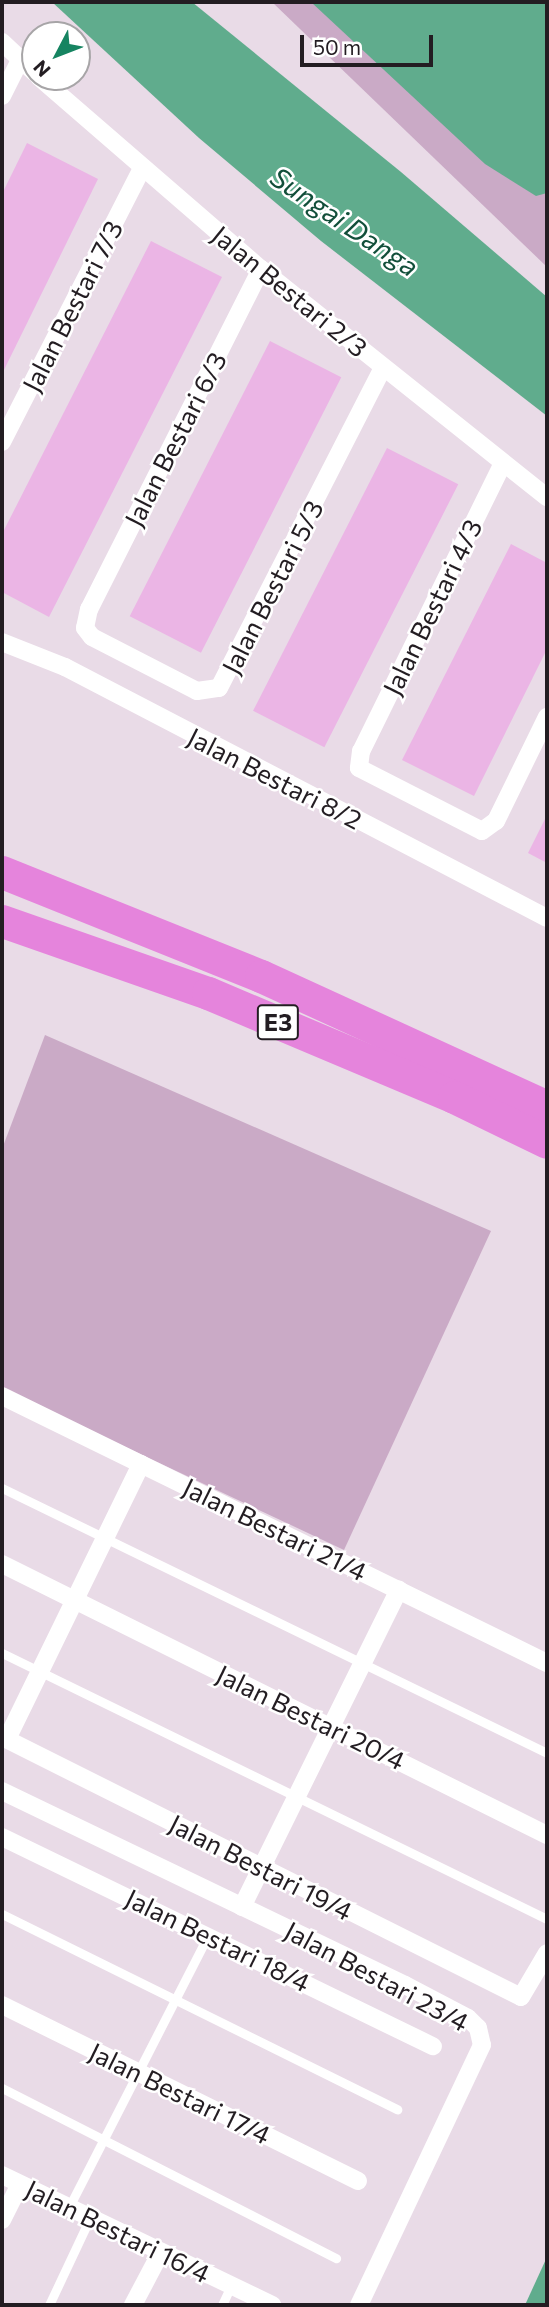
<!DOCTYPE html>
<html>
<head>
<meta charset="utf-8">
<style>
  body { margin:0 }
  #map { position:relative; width:549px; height:2307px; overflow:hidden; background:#e9dbe7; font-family:Commissioner,sans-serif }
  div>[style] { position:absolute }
  .green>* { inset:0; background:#caaac6 }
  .water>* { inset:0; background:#60ac8d }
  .building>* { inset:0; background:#ebb5e5; transform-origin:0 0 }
  .service>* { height:9px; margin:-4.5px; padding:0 4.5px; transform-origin:4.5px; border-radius:4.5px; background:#fff }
  .minor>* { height:18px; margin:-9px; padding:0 9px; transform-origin:9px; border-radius:9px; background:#fff }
  .motorway>* { height:33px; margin:-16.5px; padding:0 16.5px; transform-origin:16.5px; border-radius:16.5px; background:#e584dc }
  span { translate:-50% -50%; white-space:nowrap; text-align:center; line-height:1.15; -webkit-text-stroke:5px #fff; paint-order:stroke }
  .shield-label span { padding:2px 5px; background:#fff; border:2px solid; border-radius:5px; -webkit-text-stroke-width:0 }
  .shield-label { font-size:24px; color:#231d22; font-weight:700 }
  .street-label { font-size:26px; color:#231d22 }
  .water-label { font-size:28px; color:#124f3a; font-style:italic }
  .frame { position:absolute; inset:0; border:4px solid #231d22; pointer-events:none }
  .north { position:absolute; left:21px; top:21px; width:70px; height:70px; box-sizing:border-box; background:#fff; border:2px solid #a7a5a7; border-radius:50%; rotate:228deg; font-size:19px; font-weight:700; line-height:28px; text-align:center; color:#231d22 }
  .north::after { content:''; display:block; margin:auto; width:24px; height:32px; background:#168461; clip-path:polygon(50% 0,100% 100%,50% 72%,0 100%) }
  .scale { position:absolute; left:300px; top:35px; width:133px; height:32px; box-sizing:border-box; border:4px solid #231d22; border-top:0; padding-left:9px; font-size:21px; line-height:24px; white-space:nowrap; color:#231d22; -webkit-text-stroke:5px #fff; paint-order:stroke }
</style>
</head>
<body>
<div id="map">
  <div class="green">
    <div style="clip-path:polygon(272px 2px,547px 2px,547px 267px)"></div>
    <div style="clip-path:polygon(45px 1035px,491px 1231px,344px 1550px,2px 1389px,2px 1149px)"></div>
  </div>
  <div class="water">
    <div style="clip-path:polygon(52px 2px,192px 2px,401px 172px,547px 297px,547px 416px,321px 241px,199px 138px)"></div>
    <div style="clip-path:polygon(311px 2px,547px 2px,547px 193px,536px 196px,485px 164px)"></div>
    <div style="clip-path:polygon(547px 2257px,547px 2305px,525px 2305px)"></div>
  </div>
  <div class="building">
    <div style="clip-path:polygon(27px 143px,98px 179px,2px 374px,2px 194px)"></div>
    <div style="clip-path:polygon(151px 241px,222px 277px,49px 617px,2px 592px,2px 534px)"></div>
    <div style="left:270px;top:341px;width:80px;height:309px;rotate:27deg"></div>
    <div style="left:387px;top:448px;width:80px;height:295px;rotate:27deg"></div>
    <div style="clip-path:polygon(511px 544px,547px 563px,547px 649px,474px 796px,402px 760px)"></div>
    <div style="clip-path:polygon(547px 815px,547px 863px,528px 853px)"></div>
  </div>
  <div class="service">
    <div style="left:2px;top:1488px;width:606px;rotate:25.93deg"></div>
    <div style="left:2px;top:1653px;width:606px;rotate:26.02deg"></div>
    <div style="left:2px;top:1914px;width:441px;rotate:26.3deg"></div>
    <div style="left:2px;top:2088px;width:375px;rotate:27deg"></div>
    <div style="left:69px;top:2207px;width:305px;rotate:-62.9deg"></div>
    <div style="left:49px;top:2305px;width:96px;rotate:-64.8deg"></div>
    <div style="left:222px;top:2305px;width:21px;rotate:-65deg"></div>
  </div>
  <div class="minor">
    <div style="left:2px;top:42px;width:45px;rotate:43.2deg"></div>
    <div style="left:39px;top:77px;width:294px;rotate:40.9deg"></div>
    <div style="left:261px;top:269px;width:366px;rotate:38.6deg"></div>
    <div style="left:2px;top:96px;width:40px;rotate:-63.4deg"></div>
    <div style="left:261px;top:269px;width:381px;rotate:116.8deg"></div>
    <div style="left:89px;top:609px;width:19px;rotate:102deg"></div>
    <div style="left:85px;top:628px;width:11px;rotate:52deg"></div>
    <div style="left:92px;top:637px;width:118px;rotate:27.2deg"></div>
    <div style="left:197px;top:691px;width:22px;rotate:-8deg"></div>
    <div style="left:219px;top:688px;width:360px;rotate:-62.9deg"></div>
    <div style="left:2px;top:442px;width:307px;rotate:-62.9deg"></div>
    <div style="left:503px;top:463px;width:321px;rotate:116.2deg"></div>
    <div style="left:361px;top:751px;width:17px;rotate:97deg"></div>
    <div style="left:359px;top:768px;width:138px;rotate:27.1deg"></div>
    <div style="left:482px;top:831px;width:17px;rotate:-36deg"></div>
    <div style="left:496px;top:821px;width:116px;rotate:-63.9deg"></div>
    <div style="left:2px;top:642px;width:68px;rotate:21.6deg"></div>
    <div style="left:65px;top:667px;width:543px;rotate:27.51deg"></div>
    <div style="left:2px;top:1396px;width:607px;rotate:26.1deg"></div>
    <div style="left:2px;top:1564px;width:609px;rotate:26.44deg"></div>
    <div style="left:2px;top:1737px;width:580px;rotate:26.61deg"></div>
    <div style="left:521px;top:1997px;width:51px;rotate:-59.4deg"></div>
    <div style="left:7px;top:1739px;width:306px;rotate:-64deg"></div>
    <div style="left:2px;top:1791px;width:447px;rotate:25.7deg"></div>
    <div style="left:405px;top:1985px;width:71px;rotate:27.6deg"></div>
    <div style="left:468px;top:2018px;width:14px;rotate:45deg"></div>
    <div style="left:478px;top:2028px;width:17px;rotate:77deg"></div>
    <div style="left:482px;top:2045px;width:288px;rotate:115.3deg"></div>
    <div style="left:2px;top:1837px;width:479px;rotate:25.9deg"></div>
    <div style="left:242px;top:1907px;width:354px;rotate:-63.7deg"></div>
    <div style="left:2px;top:2005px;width:397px;rotate:26.3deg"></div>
    <div style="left:2px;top:2175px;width:300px;rotate:25.7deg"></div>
    <div style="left:2px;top:2220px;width:40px;rotate:-63.4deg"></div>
    <div style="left:133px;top:2305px;width:60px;rotate:-62.2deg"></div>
  </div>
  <div class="motorway">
    <div style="left:2px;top:872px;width:279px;rotate:21.9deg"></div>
    <div style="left:261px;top:976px;width:315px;rotate:24.6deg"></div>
    <div style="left:2px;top:921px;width:218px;rotate:19.3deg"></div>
    <div style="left:208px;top:993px;width:267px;rotate:22.9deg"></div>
    <div style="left:454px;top:1097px;width:103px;rotate:25.8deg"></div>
  </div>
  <div class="shield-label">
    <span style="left:278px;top:1022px">E3</span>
  </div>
  <div class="street-label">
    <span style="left:290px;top:291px;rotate:39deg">Jalan Bestari 2/3</span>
    <span style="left:72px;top:306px;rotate:-63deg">Jalan Bestari 7/3</span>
    <span style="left:175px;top:439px;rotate:-63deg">Jalan Bestari 6/3</span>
    <span style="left:272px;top:587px;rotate:-63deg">Jalan Bestari 5/3</span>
    <span style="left:432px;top:607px;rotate:-64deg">Jalan Bestari 4/3</span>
    <span style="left:275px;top:778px;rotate:27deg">Jalan Bestari 8/2</span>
    <span style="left:275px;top:1529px;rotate:26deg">Jalan Bestari 21/4</span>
    <span style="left:311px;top:1717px;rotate:26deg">Jalan Bestari 20/4</span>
    <span style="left:261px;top:1867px;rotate:27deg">Jalan Bestari 19/4</span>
    <span style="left:218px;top:1940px;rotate:26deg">Jalan Bestari 18/4</span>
    <span style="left:377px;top:1976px;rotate:28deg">Jalan Bestari 23/4</span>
    <span style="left:180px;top:2093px;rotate:26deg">Jalan Bestari 17/4</span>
    <span style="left:118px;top:2231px;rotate:26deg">Jalan Bestari 16/4</span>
  </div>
  <div class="water-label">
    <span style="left:345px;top:221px;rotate:34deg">Sungai Danga</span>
  </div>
  <div class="frame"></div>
  <div class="north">N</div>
  <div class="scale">50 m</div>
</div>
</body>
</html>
